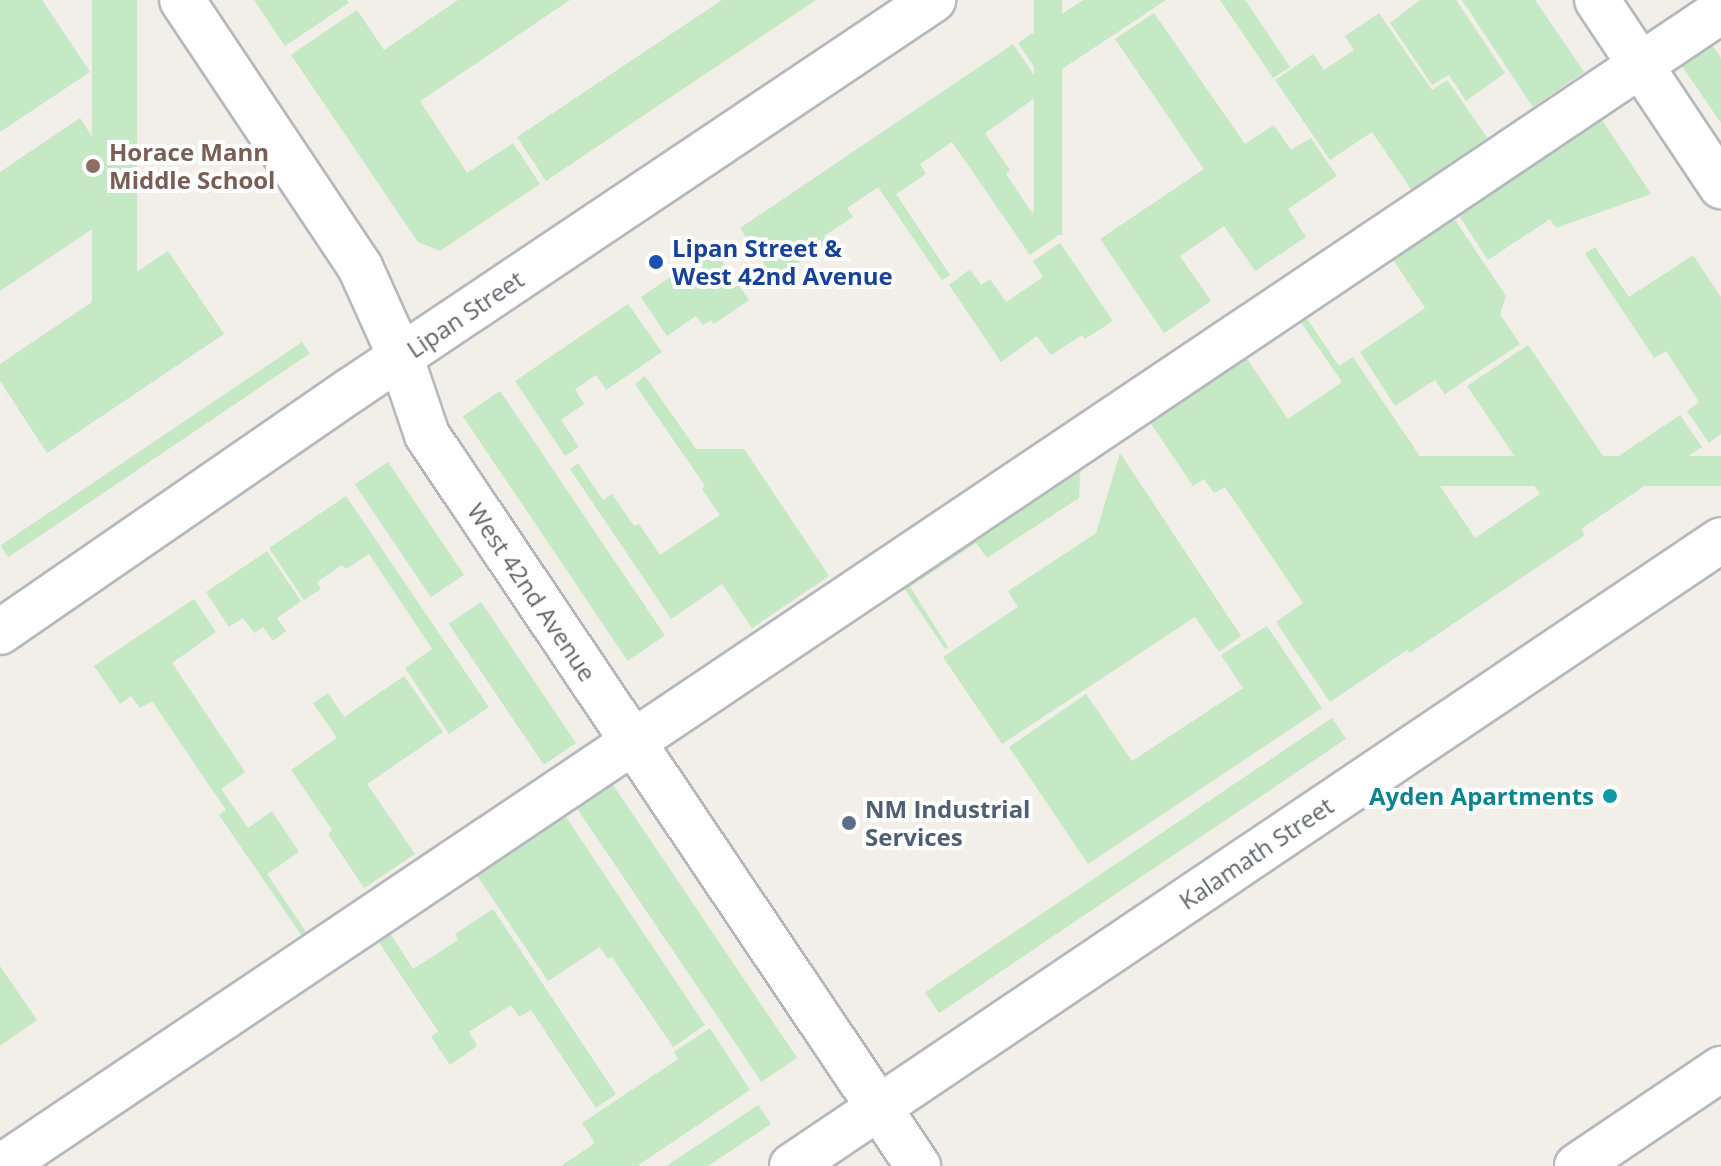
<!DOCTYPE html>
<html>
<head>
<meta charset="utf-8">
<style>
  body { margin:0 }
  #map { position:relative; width:1721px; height:1166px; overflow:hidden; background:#f1efe8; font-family:"Open Sans",sans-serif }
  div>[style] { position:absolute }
  .green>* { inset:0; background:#c5e8c5; transform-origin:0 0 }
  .roads { filter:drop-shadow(2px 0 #b5b8bc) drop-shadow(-2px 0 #b5b8bc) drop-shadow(0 2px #b5b8bc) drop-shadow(0 -2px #b5b8bc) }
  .minor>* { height:44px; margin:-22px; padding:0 22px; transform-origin:22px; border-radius:22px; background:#fff }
  .dots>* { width:22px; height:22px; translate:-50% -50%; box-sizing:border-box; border:4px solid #fff; border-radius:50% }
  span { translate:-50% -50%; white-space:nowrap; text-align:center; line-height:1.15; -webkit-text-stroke:8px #fff; paint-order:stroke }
  .education-label { font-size:24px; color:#785e54; font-weight:700 }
  .left { translate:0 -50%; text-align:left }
  .transit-label { font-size:24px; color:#164399; font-weight:700 }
  .street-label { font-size:24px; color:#5f6368 }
  .culture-label { font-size:24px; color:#0d838f; font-weight:700 }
  .right { translate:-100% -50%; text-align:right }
  .service-label { font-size:24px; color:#4e5e75; font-weight:700 }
</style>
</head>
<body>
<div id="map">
  <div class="green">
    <div style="clip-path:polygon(0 0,42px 0,90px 72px,0 132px)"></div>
    <div style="left:92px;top:0;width:45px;height:387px"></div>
    <div style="clip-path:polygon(254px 0,347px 0,349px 3px,285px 46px)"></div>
    <div style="clip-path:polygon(458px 0,570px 0,420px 101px,467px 173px,513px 143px,540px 184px,440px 251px,418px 242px,291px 55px,357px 10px,384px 50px)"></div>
    <div style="clip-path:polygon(722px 0,816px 0,546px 181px,517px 137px)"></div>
    <div style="left:1034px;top:0;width:28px;height:235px"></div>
    <div style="clip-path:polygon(1083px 0,1166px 0,1044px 81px,1018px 43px)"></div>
    <div style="clip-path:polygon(1220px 0,1245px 0,1290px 67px,1273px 78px)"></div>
    <div style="clip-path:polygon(1420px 0,1456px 0,1505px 73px,1466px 101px,1449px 75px,1432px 85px,1390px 23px)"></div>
    <div style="clip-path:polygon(1462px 0,1535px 0,1584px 72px,1533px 107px)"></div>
    <div style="clip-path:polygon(1154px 13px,1245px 144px,1274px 125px,1291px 150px,1311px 138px,1337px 176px,1288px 209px,1306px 237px,1255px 271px,1224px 226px,1180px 256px,1211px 301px,1164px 333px,1100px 239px,1204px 169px,1115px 39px)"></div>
    <div style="clip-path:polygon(1379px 13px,1432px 90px,1447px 80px,1489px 140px,1413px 192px,1372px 132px,1330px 160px,1275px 80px,1313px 54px,1324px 70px,1354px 50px,1345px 36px)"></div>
    <div style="clip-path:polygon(1706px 36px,1721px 58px,1721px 123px,1675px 56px)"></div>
    <div style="clip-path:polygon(1013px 44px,1045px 91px,985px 133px,1010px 170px,1006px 174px,1032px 213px,1041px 207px,1060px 234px,1030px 255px,952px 142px,920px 164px,926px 174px,896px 194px,950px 275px,942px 280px,878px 187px,847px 208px,853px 217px,824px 236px,828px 243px,774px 279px,740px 228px)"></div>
    <div style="clip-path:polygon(1598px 114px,1651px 194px,1556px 228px,1550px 219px,1488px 260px,1454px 208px)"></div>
    <div style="clip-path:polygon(80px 118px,134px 201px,0 291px,0 172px)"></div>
    <div style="clip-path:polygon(1451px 214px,1506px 296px,1500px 314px,1520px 344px,1445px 394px,1435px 380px,1395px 406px,1360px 352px,1425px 308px,1390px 255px)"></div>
    <div style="clip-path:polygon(1060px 243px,1113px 321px,1085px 339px,1082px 335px,1051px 355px,1037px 336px,1001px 362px,949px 285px,970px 269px,981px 285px,990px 279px,1006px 302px,1043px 277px,1033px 261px)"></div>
    <div style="clip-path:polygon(1595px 247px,1629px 297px,1693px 255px,1721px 297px,1721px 434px,1709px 443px,1687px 411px,1699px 402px,1666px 351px,1654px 358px,1585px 254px)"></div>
    <div style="clip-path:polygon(713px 248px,749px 300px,714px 324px,711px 320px,703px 325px,696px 316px,667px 336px,641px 297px)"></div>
    <div style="clip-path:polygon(168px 251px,224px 334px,47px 453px,0 381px,0 364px)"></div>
    <div style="clip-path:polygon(628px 304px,662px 352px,606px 390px,596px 375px,575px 389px,584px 404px,561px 420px,579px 447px,565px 456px,515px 381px)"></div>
    <div style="clip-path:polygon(1304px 314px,1339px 366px,1353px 357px,1475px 538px,1540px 494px,1467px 386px,1528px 345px,1608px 463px,1680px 415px,1702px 447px,1581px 529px,1585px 535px,1410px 653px,1407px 650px,1330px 702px,1276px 622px,1303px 603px,1225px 487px,1214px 493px,1204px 479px,1193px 486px,1147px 418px,1243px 353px,1288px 419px,1342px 382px,1298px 318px)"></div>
    <div style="left:302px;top:342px;width:14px;height:364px;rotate:56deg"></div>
    <div style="clip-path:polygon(645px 376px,696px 449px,744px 449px,829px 576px,752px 628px,722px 584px,671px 619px,570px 469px,578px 463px,603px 500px,612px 494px,634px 526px,639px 524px,660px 555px,720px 515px,702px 489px,705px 486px,635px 384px)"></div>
    <div style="left:500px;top:391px;width:295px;height:45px;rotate:56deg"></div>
    <div style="clip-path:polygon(1120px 453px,1241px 636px,1219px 652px,1195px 617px,1002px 744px,943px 657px,1018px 607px,1008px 591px,1096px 533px)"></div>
    <div style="left:1721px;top:456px;width:30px;height:462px;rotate:90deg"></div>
    <div style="clip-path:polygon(1081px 461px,1079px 498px,987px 558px,976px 543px,910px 587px,948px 647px,945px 649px,900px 582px)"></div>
    <div style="left:388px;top:462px;width:136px;height:40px;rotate:56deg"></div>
    <div style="clip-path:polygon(346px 496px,489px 707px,449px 734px,405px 668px,432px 649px,369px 554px,346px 569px,342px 565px,317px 582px,321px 589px,304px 600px,269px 548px)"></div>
    <div style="clip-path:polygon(267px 551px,301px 601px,277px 618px,286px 631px,273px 641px,263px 627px,254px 633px,243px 618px,229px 627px,206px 592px)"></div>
    <div style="clip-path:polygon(194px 599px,216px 632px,172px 663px,245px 772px,221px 789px,248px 828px,272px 811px,299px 852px,267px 874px,306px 932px,302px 936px,219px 815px,226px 810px,152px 701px,140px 708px,131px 696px,120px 704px,94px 666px)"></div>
    <div style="left:481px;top:602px;width:170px;height:39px;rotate:56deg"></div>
    <div style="clip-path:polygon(1267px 626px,1322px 708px,1088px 864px,1009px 747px,1086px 694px,1132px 761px,1243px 688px,1221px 655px)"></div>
    <div style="clip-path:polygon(404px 676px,443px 732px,367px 784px,415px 854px,364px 888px,328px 834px,332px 830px,291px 770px,337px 738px,313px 703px,328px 693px,344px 717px)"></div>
    <div style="left:1332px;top:718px;width:25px;height:491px;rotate:56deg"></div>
    <div style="left:607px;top:776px;width:340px;height:43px;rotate:56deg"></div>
    <div style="clip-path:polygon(560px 808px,705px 1025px,673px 1047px,612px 957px,608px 959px,600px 947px,548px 981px,472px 868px)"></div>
    <div style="clip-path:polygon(493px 909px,616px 1094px,596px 1108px,531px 1010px,519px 1017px,511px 1005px,469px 1032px,477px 1046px,450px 1065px,431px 1037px,438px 1031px,372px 932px,384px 924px,413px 969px,458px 940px,455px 934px)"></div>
    <div style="clip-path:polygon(0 966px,37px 1020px,0 1046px)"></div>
    <div style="clip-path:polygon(710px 1028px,750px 1090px,637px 1166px,561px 1166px,595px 1143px,582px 1123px,678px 1059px,674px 1052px)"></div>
    <div style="clip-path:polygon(758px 1105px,771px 1124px,708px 1166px,666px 1166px)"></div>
  </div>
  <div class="roads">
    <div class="minor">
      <div style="left:182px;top:0;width:321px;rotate:56.3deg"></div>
      <div style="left:360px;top:267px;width:100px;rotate:65.7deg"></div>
      <div style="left:401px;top:358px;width:81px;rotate:71.3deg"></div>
      <div style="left:427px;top:435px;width:881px;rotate:56.11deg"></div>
      <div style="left:1597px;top:0;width:224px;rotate:56.3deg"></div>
      <div style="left:0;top:632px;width:426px;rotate:-34.6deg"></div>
      <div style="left:351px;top:390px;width:701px;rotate:-33.83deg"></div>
      <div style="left:2px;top:1166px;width:2071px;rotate:-33.9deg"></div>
      <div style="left:792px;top:1166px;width:1120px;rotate:-33.97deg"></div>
      <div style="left:1577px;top:1166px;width:174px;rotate:-34deg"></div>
    </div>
  </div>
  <div class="dots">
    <div style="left:93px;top:166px;background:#8d6e63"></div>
    <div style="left:656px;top:262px;background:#1a4fb4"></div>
    <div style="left:1610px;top:796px;background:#0f9aa8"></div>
    <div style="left:849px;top:823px;background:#5c6f8a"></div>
  </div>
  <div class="education-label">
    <span class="left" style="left:109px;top:166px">Horace Mann<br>Middle School</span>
  </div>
  <div class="transit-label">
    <span class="left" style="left:672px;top:262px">Lipan Street &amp;<br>West 42nd Avenue</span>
  </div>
  <div class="street-label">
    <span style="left:465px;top:314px;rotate:-34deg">Lipan Street</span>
    <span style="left:532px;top:592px;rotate:56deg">West 42nd Avenue</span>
    <span style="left:1256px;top:853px;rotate:-34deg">Kalamath Street</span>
  </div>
  <div class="culture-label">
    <span class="right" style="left:1594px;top:796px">Ayden Apartments</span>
  </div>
  <div class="service-label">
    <span class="left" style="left:865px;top:823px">NM Industrial<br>Services</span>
  </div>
</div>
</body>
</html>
